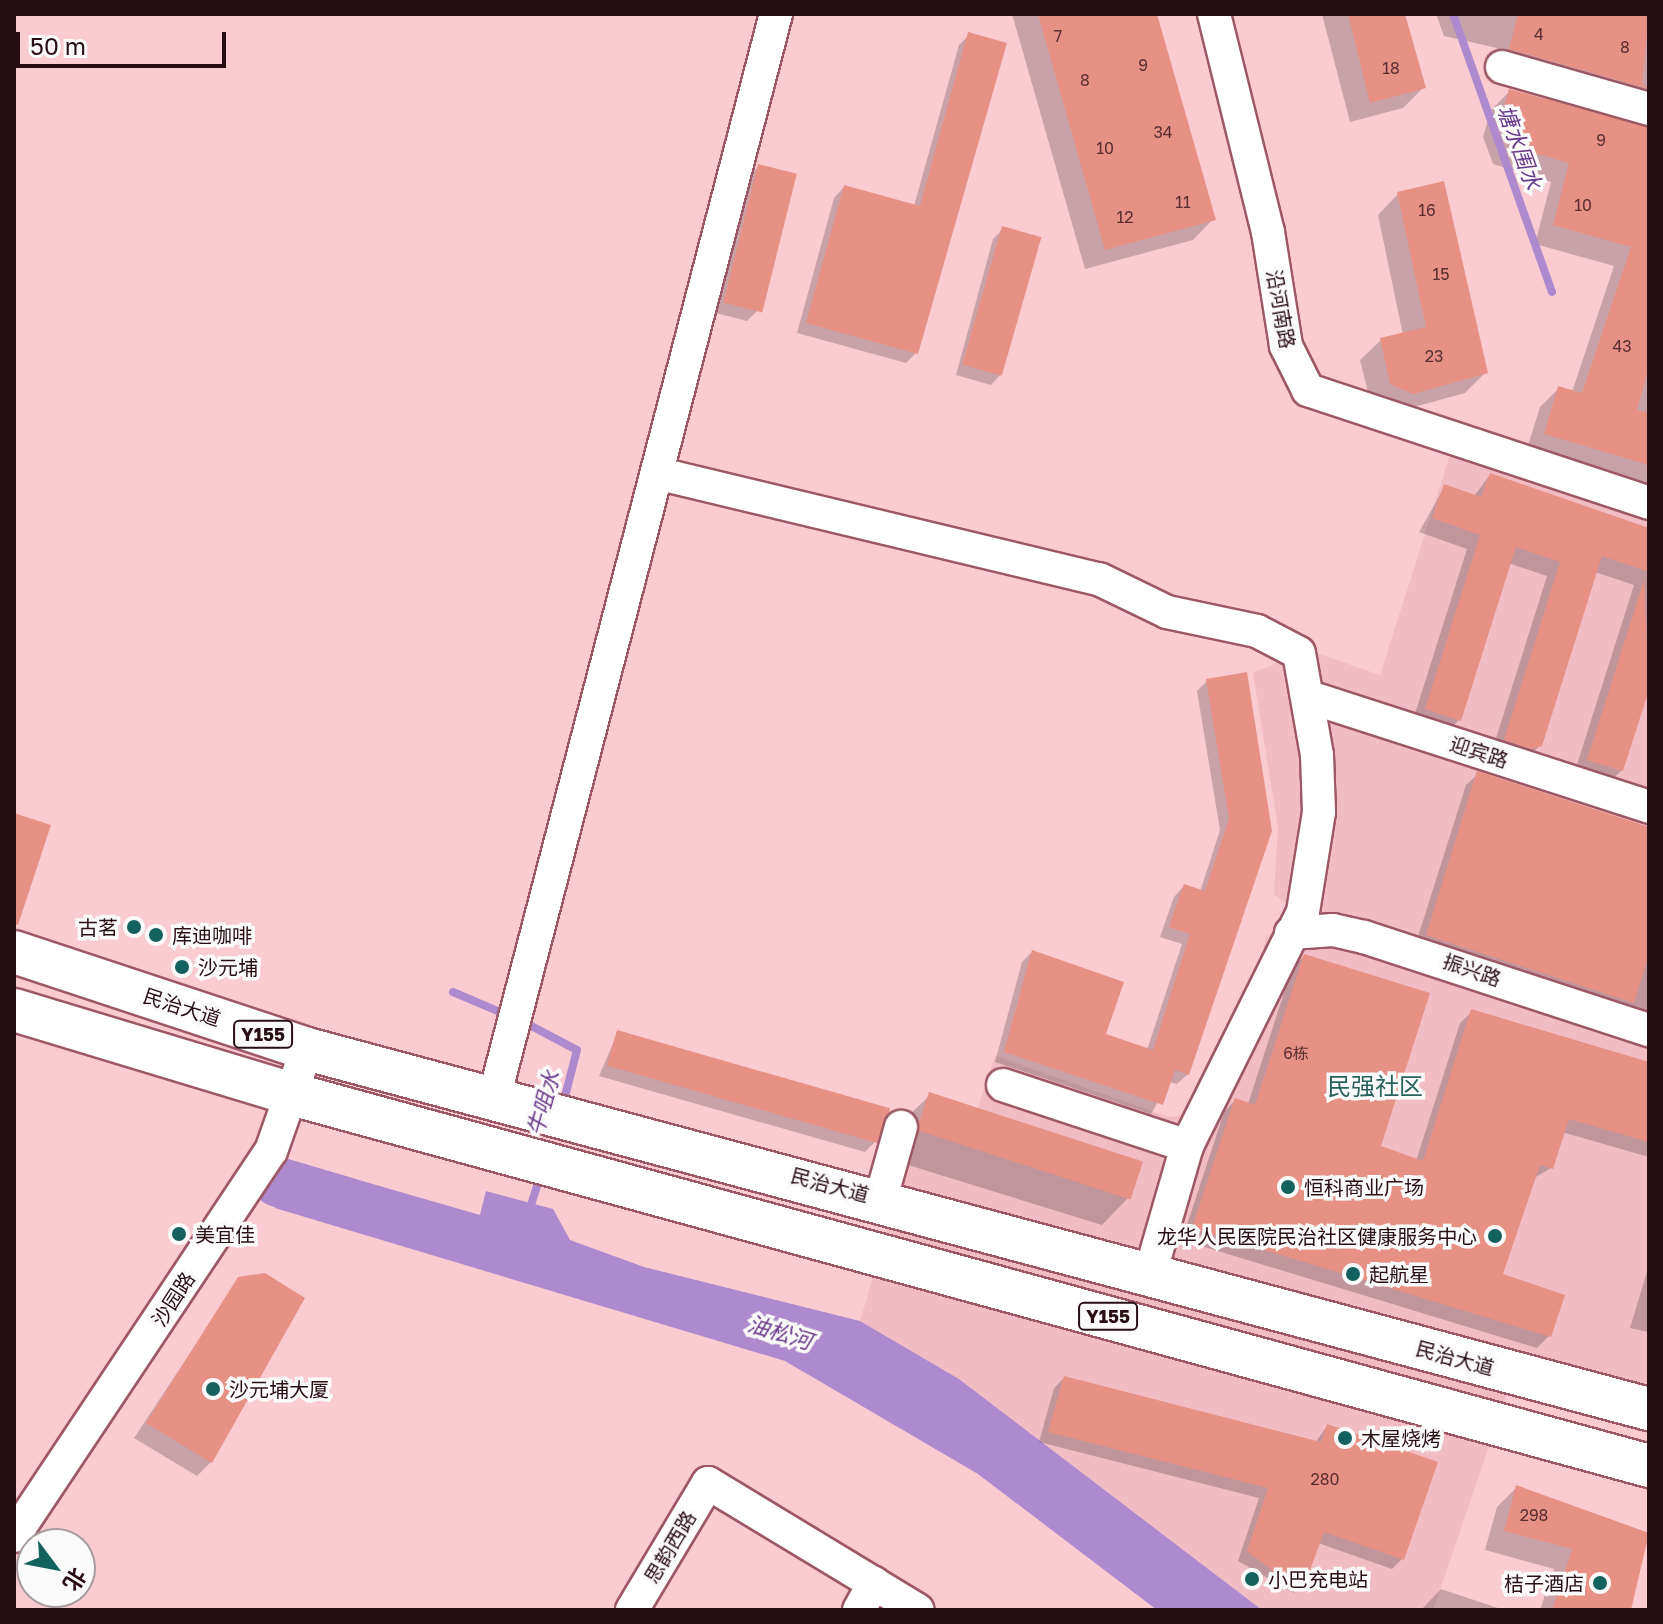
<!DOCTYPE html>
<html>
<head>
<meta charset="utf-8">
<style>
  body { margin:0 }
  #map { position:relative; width:1663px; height:1624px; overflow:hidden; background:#fbcbd2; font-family:"Golos Text","Noto Sans SC",sans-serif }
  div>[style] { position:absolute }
  .built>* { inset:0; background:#f1bcc4 }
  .water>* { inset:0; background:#ae89ce }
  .pier>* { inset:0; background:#fbcbd2 }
  .shadow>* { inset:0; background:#0003 }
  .stream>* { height:8px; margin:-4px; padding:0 4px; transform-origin:4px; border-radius:4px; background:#ae89ce }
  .river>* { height:50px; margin:-25px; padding:0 25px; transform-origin:25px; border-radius:25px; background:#ae89ce }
  .building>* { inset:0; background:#e79185; transform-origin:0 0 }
  .roads { filter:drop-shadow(2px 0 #9d5865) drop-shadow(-2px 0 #9d5865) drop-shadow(0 2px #9d5865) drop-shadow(0 -2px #9d5865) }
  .minor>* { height:32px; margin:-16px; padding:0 16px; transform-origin:16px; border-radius:16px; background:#fff }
  .major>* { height:42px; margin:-21px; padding:0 21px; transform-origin:21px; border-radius:21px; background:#fff }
  .dots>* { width:22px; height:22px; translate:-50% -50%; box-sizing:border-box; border:4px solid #fafafa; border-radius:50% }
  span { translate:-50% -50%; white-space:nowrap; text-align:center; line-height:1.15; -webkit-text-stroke:7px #fafafa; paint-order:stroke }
  .number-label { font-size:16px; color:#582f30 }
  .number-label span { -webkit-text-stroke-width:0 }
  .shield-label span { padding:2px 6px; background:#fafafa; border:2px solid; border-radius:6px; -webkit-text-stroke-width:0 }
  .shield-label { font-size:18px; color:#290e14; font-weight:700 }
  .street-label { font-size:20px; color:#290e14 }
  .poi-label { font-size:20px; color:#290e14 }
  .right { translate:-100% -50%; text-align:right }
  .left { translate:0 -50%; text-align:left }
  .water-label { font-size:22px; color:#6a3a8d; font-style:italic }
  .quarter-label { font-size:24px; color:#28625d }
  .frame { position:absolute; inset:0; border:16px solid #290e14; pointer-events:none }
  .north { position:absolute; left:16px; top:1528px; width:80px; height:80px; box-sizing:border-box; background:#fafafa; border:2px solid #a69c9e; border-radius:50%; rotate:122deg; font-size:22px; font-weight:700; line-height:32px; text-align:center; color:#290e14 }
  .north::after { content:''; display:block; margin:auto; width:28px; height:36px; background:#14625e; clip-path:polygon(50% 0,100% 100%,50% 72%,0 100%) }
  .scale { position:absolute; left:16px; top:32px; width:210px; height:36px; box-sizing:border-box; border:4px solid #290e14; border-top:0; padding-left:10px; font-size:24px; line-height:28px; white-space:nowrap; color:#290e14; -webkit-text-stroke:6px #fafafa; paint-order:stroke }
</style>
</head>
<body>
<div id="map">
  <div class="built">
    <div style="clip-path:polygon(1450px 455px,1649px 517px,1649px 1396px,1521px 1353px,1433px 1610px,1262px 1610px,959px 1379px,860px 1321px,929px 1092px,978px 1108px,995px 1056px,1169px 1117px,1186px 1115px,1255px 979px,1266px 939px,1290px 908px,1274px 894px,1278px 827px,1253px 673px,1308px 650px,1380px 675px)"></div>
  </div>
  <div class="water">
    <div style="clip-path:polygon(300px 1163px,480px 1215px,486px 1191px,553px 1209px,570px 1240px,644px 1267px,860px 1321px,959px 1379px,1262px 1610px,1157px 1610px,978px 1474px,785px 1361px,275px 1208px)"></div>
  </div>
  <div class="pier">
    <div style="clip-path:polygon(488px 1188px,554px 1205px,486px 1191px)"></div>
  </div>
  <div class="shadow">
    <div style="clip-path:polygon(1012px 14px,1155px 14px,1213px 219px,1193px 240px,1085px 269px)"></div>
    <div style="clip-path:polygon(1322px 14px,1404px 14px,1423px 88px,1403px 108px,1350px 122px)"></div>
    <div style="clip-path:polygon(1436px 14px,1649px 14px,1649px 124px,1492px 68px,1497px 48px,1444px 36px)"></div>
    <div style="clip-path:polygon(969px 35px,916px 353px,906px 363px,797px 333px,834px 198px,844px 187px,914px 206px,959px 45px)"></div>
    <div style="clip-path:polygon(1510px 91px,1649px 128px,1649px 490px,1526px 452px,1540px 407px,1559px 388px,1572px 392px,1614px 266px,1535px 244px,1551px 182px,1493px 164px,1483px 137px,1491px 110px)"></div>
    <div style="clip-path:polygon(759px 166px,757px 311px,747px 321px,712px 312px,749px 176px)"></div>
    <div style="clip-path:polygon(1398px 194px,1486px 372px,1465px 393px,1392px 413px,1371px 404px,1360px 360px,1381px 340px,1403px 335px,1378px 215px)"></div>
    <div style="clip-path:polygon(1003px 229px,1001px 374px,991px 385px,956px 375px,993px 239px)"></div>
    <div style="clip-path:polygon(1490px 475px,1649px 530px,1649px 683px,1622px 770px,1607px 784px,1574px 774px,1634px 585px,1595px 572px,1540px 745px,1526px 760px,1491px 754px,1547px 576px,1508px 563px,1459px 720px,1445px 734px,1412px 723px,1467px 549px,1419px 532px,1445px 486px,1474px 496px)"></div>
    <div style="clip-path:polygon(1207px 681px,1270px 830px,1188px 1074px,1177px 1084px,1169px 1082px,1151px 1114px,995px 1062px,1022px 962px,1032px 952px,1104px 1035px,1147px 1050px,1182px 944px,1160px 937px,1174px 897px,1184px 886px,1200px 892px,1220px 830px,1197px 691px)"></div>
    <div style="clip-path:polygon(1478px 774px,1649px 829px,1649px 1023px,1415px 946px,1466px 785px)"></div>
    <div style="clip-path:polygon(1304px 956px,1379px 1147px,1416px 1161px,1460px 1023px,1472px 1012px,1649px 1064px,1649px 1157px,1562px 1132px,1551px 1168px,1534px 1178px,1500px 1276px,1549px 1336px,1537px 1348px,1182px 1240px,1224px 1112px,1235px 1100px,1248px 1104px,1292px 968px)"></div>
    <div style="clip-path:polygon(618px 1032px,875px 1142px,865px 1152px,599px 1076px)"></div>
    <div style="clip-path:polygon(930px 1095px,1130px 1196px,1102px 1225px,892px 1160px,901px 1123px)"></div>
    <div style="clip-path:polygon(1649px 1265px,1649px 1332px,1630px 1328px)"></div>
    <div style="clip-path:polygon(239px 1279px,211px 1462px,197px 1476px,134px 1438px)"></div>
    <div style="clip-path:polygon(1064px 1378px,1315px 1443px,1327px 1426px,1402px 1559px,1392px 1569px,1318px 1543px,1294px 1593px,1238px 1561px,1259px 1498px,1039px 1442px,1054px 1388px)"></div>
    <div style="clip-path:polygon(1517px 1487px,1649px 1535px,1628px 1610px,1540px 1610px,1554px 1569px,1485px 1550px,1497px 1507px)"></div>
    <div style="clip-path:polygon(1441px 1589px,1504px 1610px,1421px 1610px)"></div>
  </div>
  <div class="stream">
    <div style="left:1453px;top:14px;width:295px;rotate:70.4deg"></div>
    <div style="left:453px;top:992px;width:59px;rotate:23.1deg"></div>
    <div style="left:520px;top:1020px;width:64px;rotate:27.8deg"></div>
    <div style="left:577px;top:1050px;width:56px;rotate:104.5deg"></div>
    <div style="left:529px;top:1211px;width:38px;rotate:-72deg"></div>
  </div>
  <div class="river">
    <div style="left:278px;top:1182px;width:77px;rotate:16.6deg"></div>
  </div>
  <div class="building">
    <div style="clip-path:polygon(1038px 14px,1157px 14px,1216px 220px,1105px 250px)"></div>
    <div style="clip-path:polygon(1348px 14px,1405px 14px,1426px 88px,1370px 103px)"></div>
    <div style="clip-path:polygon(1518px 14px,1649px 14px,1642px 84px,1649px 89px,1509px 49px)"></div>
    <div style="clip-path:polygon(968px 32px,1007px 43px,918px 354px,806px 323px,844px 185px,920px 206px)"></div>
    <div style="clip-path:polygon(1509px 89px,1649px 127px,1649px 367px,1637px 410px,1649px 413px,1649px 465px,1544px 434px,1558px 386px,1582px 393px,1631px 247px,1553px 225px,1569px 163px,1511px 146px,1501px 118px)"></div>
    <div style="left:758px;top:164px;width:40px;height:143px;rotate:14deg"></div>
    <div style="clip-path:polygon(1444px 181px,1488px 373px,1413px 394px,1390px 384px,1380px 338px,1426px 327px,1397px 192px)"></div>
    <div style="left:1002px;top:226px;width:41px;height:144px;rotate:16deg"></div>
    <div style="clip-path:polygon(1490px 473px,1649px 528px,1649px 572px,1602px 556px,1542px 746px,1532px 749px,1504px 740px,1560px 562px,1516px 547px,1461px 721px,1425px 709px,1480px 535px,1432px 518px,1444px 484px,1481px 497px)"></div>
    <div style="clip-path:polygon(1644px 580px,1649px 690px,1623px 771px,1587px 760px)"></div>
    <div style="clip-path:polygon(1247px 672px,1272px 831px,1189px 1075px,1175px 1070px,1163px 1105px,1004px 1052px,1032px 950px,1124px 982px,1106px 1034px,1153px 1050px,1190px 934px,1169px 927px,1184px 884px,1205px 891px,1229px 819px,1206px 679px)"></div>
    <div style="clip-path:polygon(1477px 771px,1649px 827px,1649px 954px,1634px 1003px,1426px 935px)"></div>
    <div style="clip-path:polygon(14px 813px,51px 825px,18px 925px,14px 924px)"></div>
    <div style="clip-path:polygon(1304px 954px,1430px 993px,1381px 1146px,1423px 1161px,1471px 1009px,1649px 1062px,1649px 1142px,1569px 1119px,1553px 1169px,1540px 1165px,1503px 1274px,1565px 1295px,1551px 1337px,1192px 1228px,1235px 1098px,1255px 1105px)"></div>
    <div style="left:617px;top:1030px;width:284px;height:37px;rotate:16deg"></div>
    <div style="left:929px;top:1092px;width:225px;height:40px;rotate:18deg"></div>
    <div style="clip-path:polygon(265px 1273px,305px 1298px,212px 1463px,146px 1423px,238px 1277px)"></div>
    <div style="clip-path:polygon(1064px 1376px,1321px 1442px,1327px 1424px,1438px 1462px,1404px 1560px,1324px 1532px,1305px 1584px,1278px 1575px,1247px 1551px,1268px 1488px,1048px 1432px)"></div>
    <div style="clip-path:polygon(1516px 1485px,1649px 1533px,1631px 1610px,1552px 1610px,1572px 1549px,1504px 1531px)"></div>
  </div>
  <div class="roads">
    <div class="minor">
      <div style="left:1214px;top:14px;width:225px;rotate:76.1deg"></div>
      <div style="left:1268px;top:232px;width:115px;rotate:81deg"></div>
      <div style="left:1286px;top:346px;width:49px;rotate:63.4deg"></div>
      <div style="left:1308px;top:390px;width:359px;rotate:18.3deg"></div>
      <div style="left:1502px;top:67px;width:153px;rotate:15.9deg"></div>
      <div style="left:660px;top:474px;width:451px;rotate:13.5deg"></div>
      <div style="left:1099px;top:579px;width:76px;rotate:25.9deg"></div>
      <div style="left:1167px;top:612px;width:92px;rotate:11.9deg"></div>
      <div style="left:1257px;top:631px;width:47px;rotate:27.6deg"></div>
      <div style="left:1299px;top:653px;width:104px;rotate:80deg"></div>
      <div style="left:1317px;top:755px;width:57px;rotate:88deg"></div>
      <div style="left:1319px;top:812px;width:101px;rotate:99.1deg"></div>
      <div style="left:1303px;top:912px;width:261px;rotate:116.4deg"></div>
      <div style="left:1187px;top:1146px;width:133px;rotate:106.1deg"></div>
      <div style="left:1309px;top:697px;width:357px;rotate:17.9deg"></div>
      <div style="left:1291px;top:933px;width:42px;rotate:-4.1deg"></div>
      <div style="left:1333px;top:930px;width:32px;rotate:13deg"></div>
      <div style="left:1364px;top:937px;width:300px;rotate:18.1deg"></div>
      <div style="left:1003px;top:1085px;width:194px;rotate:18.3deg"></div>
      <div style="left:494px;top:1098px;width:1120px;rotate:-75.42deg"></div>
      <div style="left:881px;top:1198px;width:74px;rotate:-74.3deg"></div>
      <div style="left:14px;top:1536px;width:463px;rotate:-56.3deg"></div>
      <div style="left:271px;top:1151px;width:108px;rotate:-70.6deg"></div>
      <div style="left:632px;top:1610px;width:148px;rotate:-59.1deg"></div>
      <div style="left:708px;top:1483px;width:245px;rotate:31.2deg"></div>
      <div style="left:859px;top:1610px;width:31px;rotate:-61deg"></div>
    </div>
    <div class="major">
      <div style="left:14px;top:952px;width:309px;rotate:18.3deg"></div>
      <div style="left:307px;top:1049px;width:1389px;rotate:15.02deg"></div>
      <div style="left:14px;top:1010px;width:294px;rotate:16.8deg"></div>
      <div style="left:295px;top:1095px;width:1404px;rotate:15.32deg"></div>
    </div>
  </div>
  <div class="dots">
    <div style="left:134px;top:927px;background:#14625e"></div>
    <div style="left:156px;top:935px;background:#14625e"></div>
    <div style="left:182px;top:967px;background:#14625e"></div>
    <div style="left:1288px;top:1187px;background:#14625e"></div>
    <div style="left:179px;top:1234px;background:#14625e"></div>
    <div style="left:1495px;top:1236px;background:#14625e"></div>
    <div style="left:1353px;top:1274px;background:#14625e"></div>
    <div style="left:213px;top:1389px;background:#14625e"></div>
    <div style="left:1345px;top:1438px;background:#14625e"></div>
    <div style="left:1252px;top:1579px;background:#14625e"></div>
    <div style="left:1600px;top:1583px;background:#14625e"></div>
  </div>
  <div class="number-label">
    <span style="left:1539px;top:34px">4</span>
    <span style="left:1058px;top:36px">7</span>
    <span style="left:1625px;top:47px">8</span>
    <span style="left:1143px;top:65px">9</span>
    <span style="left:1391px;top:68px">18</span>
    <span style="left:1085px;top:80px">8</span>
    <span style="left:1163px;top:132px">34</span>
    <span style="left:1601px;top:140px">9</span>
    <span style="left:1105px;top:148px">10</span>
    <span style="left:1183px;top:202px">11</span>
    <span style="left:1583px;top:205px">10</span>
    <span style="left:1427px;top:210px">16</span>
    <span style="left:1125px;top:217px">12</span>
    <span style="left:1441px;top:274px">15</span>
    <span style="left:1622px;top:346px">43</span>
    <span style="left:1434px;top:356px">23</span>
    <span style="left:1296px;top:1053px">6栋</span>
    <span style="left:1325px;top:1479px">280</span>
    <span style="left:1534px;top:1515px">298</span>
  </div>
  <div class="shield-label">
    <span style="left:263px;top:1034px">Y155</span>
    <span style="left:1108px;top:1316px">Y155</span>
  </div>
  <div class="street-label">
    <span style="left:1281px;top:309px;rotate:80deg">沿河南路</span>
    <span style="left:1479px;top:752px;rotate:18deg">迎宾路</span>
    <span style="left:1472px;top:970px;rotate:19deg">振兴路</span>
    <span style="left:182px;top:1007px;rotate:18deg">民治大道</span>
    <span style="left:830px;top:1185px;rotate:15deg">民治大道</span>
    <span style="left:173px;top:1299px;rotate:-57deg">沙园路</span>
    <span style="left:1455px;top:1358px;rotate:15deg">民治大道</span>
    <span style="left:670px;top:1547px;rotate:-59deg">思韵西路</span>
  </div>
  <div class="poi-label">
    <span class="right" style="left:118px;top:927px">古茗</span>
    <span class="left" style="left:172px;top:935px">库迪咖啡</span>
    <span class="left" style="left:198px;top:967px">沙元埔</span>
    <span class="left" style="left:1304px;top:1187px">恒科商业广场</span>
    <span class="left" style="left:195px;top:1234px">美宜佳</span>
    <span class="right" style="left:1477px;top:1236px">龙华人民医院民治社区健康服务中心</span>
    <span class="left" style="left:1369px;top:1274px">起航星</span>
    <span class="left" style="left:229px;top:1389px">沙元埔大厦</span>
    <span class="left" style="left:1361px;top:1438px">木屋烧烤</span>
    <span class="left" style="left:1268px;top:1579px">小巴充电站</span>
    <span class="right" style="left:1584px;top:1583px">桔子酒店</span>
  </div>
  <div class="water-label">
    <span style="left:1520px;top:147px;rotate:70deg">塘水围水</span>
    <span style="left:543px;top:1103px;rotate:-74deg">牛咀水</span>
    <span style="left:780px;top:1332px;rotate:17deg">油松河</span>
  </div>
  <div class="quarter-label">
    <span style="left:1375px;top:1086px">民强社区</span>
  </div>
  <div class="frame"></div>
  <div class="north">北</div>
  <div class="scale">50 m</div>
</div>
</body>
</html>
